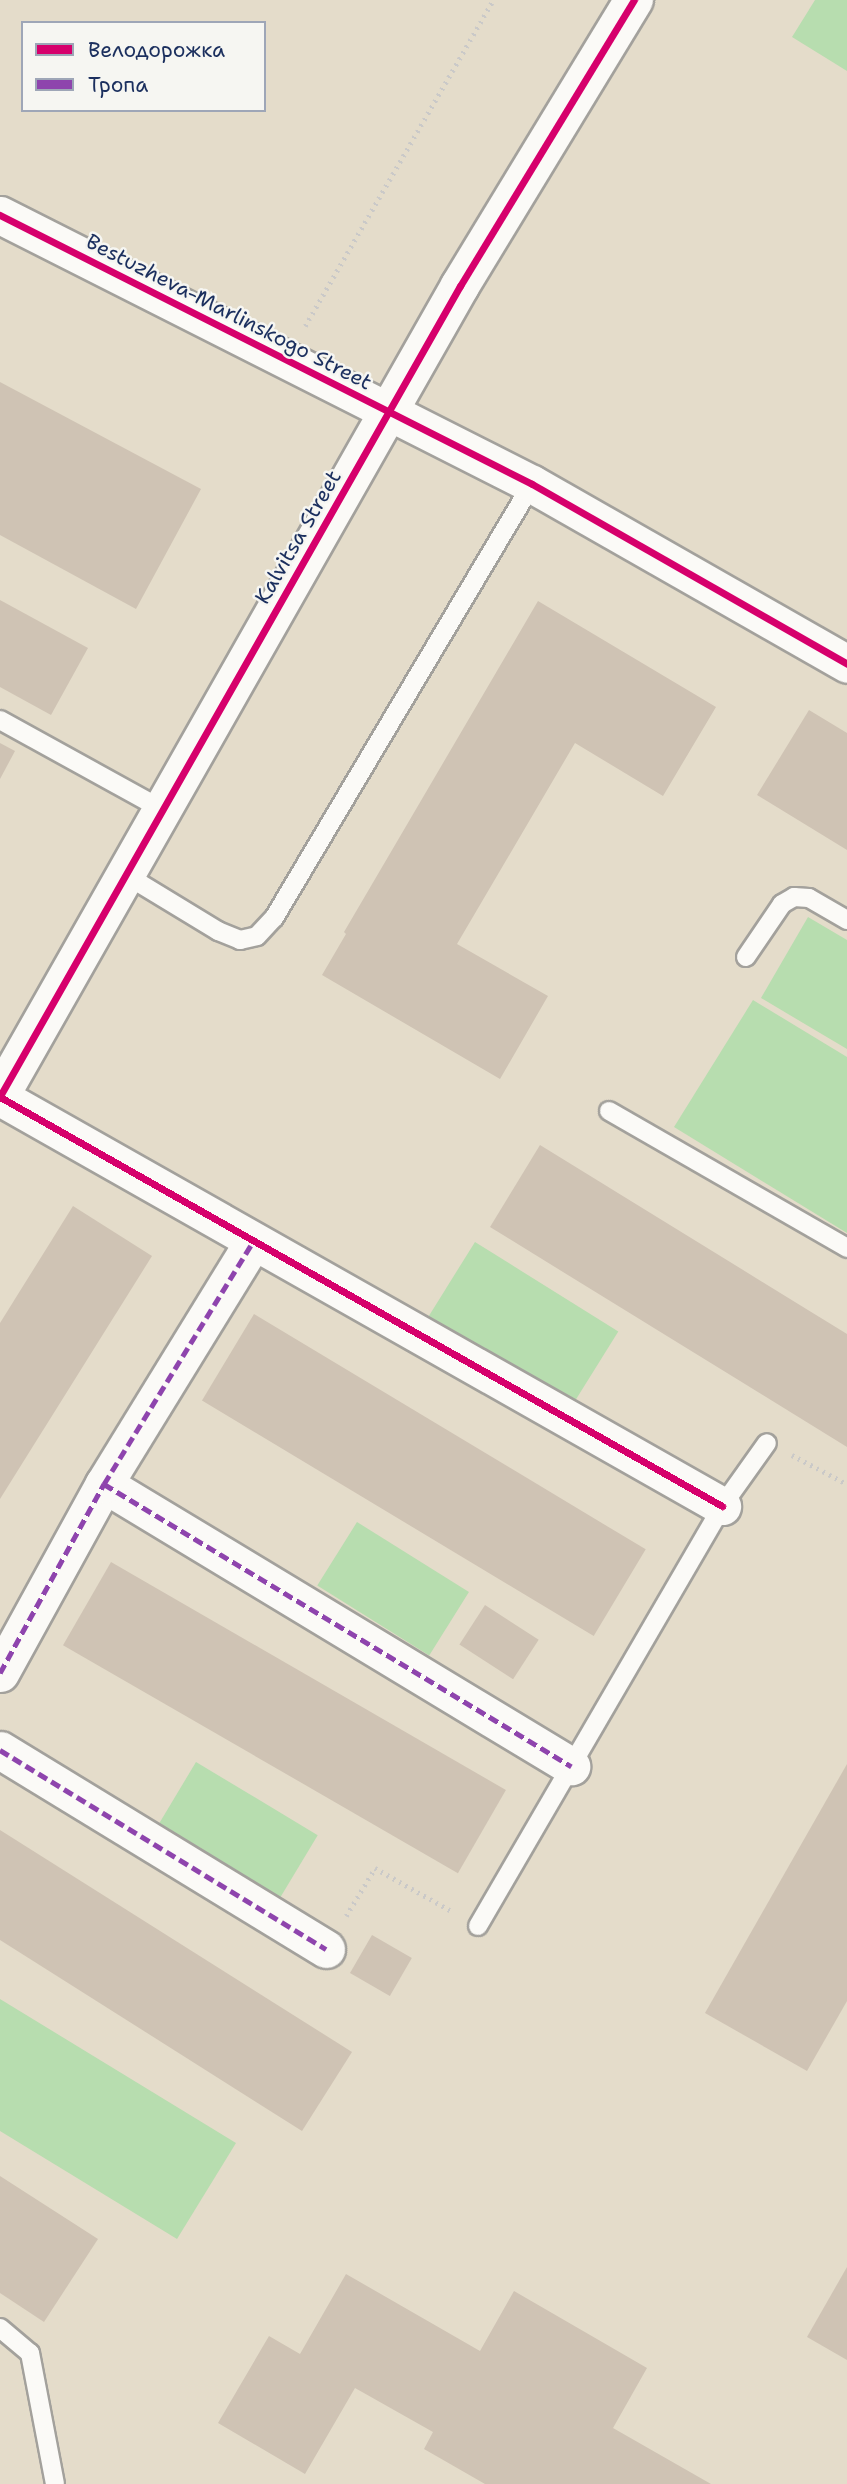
<!DOCTYPE html>
<html>
<head>
<meta charset="utf-8">
<style>
  body { margin:0 }
  #map { position:relative; width:847px; height:2484px; overflow:hidden; background:#e4dcca; font-family:"Shantell Sans",sans-serif }
  div>[style] { position:absolute }
  .green>* { inset:0; background:#b7ddaf; transform-origin:0 0 }
  .building>* { inset:0; background:#cfc3b4; transform-origin:0 0 }
  .path>* { height:4.5px; margin-top:-2.25px; transform-origin:0; background:repeating-linear-gradient(90deg,#cac9c8 0 2px,transparent 0 7px) }
  .roads { filter:drop-shadow(2px 0 #a3a19c) drop-shadow(-2px 0 #a3a19c) drop-shadow(0 2px #a3a19c) drop-shadow(0 -2px #a3a19c) }
  .service>* { height:18px; margin:-9px; padding:0 9px; transform-origin:9px; border-radius:9px; background:#fbfaf7 }
  .minor>* { height:37px; margin:-18.5px; padding:0 18.5px; transform-origin:18.5px; border-radius:18.5px; background:#fbfaf7 }
  .tertiary>* { height:38px; margin:-19px; padding:0 19px; transform-origin:19px; border-radius:19px; background:#fbfaf7 }
  .quiet>* { height:5px; margin-top:-2.5px; transform-origin:0; background:repeating-linear-gradient(90deg,#8e44ad 0 10px,transparent 0 15px) }
  .cycleway>* { height:7px; margin:-3.5px; padding:0 3.5px; transform-origin:3.5px; border-radius:3.5px; background:#d6006c }
  span { translate:-50% -50%; white-space:nowrap; text-align:center; line-height:1.15; -webkit-text-stroke:5px #f6f6f2; paint-order:stroke }
  .street-label { font-size:21px; color:#1b2f5e }
  .legend { position:absolute; left:21px; top:21px; width:245px; height:91px; box-sizing:border-box; background:#f6f6f2; border:2px solid #9ea6b7; margin:0; padding:9px 12px; list-style:none; font-size:21px; color:#1b2f5e }
  .legend li { display:flex; align-items:center; gap:14px; height:35px }
  .legend b { width:35px; border:2px solid #9ea6b7 }
</style>
</head>
<body>
<div id="map">
  <div class="green">
    <div style="clip-path:polygon(815px 0,847px 0,847px 71px,792px 37px)"></div>
    <div style="clip-path:polygon(808px 917px,847px 940px,847px 1049px,761px 998px)"></div>
    <div style="clip-path:polygon(753px 1000px,847px 1057px,847px 1233px,674px 1127px)"></div>
    <div style="left:475px;top:1242px;width:169px;height:88px;rotate:32deg"></div>
    <div style="left:357px;top:1522px;width:132px;height:75px;rotate:32deg"></div>
    <div style="left:196px;top:1762px;width:142px;height:76px;rotate:31deg"></div>
    <div style="clip-path:polygon(0 1999px,236px 2143px,177px 2239px,0 2131px)"></div>
  </div>
  <div class="building">
    <div style="clip-path:polygon(0 382px,201px 489px,136px 609px,0 535px)"></div>
    <div style="clip-path:polygon(0 600px,88px 648px,51px 715px,0 687px)"></div>
    <div style="clip-path:polygon(538px 601px,716px 707px,663px 796px,575px 743px,457px 944px,548px 996px,500px 1079px,322px 975px,346px 934px,344px 932px)"></div>
    <div style="clip-path:polygon(809px 710px,847px 733px,847px 850px,757px 795px)"></div>
    <div style="clip-path:polygon(0 743px,15px 751px,0 779px)"></div>
    <div style="clip-path:polygon(540px 1145px,847px 1334px,847px 1447px,490px 1227px)"></div>
    <div style="clip-path:polygon(73px 1206px,152px 1256px,0 1499px,0 1323px)"></div>
    <div style="left:254px;top:1314px;width:457px;height:101px;rotate:31deg"></div>
    <div style="left:111px;top:1562px;width:456px;height:96px;rotate:30deg"></div>
    <div style="left:485px;top:1605px;width:64px;height:47px;rotate:33deg"></div>
    <div style="clip-path:polygon(847px 1764px,847px 2001px,807px 2071px,705px 2013px)"></div>
    <div style="clip-path:polygon(0 1830px,352px 2052px,302px 2131px,0 1940px)"></div>
    <div style="left:372px;top:1935px;width:46px;height:44px;rotate:30deg"></div>
    <div style="clip-path:polygon(0 2176px,98px 2239px,44px 2322px,0 2293px)"></div>
    <div style="clip-path:polygon(847px 2267px,847px 2360px,807px 2337px)"></div>
    <div style="clip-path:polygon(346px 2274px,480px 2351px,514px 2291px,647px 2368px,613px 2428px,711px 2484px,485px 2484px,424px 2449px,433px 2432px,355px 2388px,305px 2474px,218px 2423px,269px 2336px,300px 2354px)"></div>
  </div>
  <div class="path">
    <div style="left:305px;top:326px;width:376px;rotate:-60deg"></div>
    <div style="left:792px;top:1455px;width:62px;rotate:27.8deg"></div>
    <div style="left:346px;top:1916px;width:56px;rotate:-58.9deg"></div>
    <div style="left:375px;top:1868px;width:90px;rotate:29.4deg"></div>
  </div>
  <div class="roads">
    <div class="service">
      <div style="left:0;top:720px;width:186px;rotate:28.9deg"></div>
      <div style="left:126px;top:875px;width:108px;rotate:31.3deg"></div>
      <div style="left:218px;top:931px;width:24px;rotate:22deg"></div>
      <div style="left:240px;top:940px;width:17px;rotate:-13deg"></div>
      <div style="left:257px;top:936px;width:25px;rotate:-47deg"></div>
      <div style="left:274px;top:918px;width:505px;rotate:-59.27deg"></div>
      <div style="left:746px;top:957px;width:64px;rotate:-55.8deg"></div>
      <div style="left:782px;top:904px;width:14px;rotate:-30deg"></div>
      <div style="left:794px;top:897px;width:15px;rotate:4deg"></div>
      <div style="left:809px;top:898px;width:44px;rotate:30.1deg"></div>
      <div style="left:609px;top:1111px;width:275px;rotate:29.9deg"></div>
      <div style="left:478px;top:1926px;width:486px;rotate:-59.8deg"></div>
      <div style="left:722px;top:1506px;width:77px;rotate:-54.5deg"></div>
      <div style="left:0;top:2328px;width:39px;rotate:40deg"></div>
      <div style="left:30px;top:2353px;width:133px;rotate:79.2deg"></div>
    </div>
    <div class="minor">
      <div style="left:0;top:215px;width:596px;rotate:26.82deg"></div>
      <div style="left:532px;top:484px;width:363px;rotate:29.7deg"></div>
      <div style="left:0;top:1097px;width:830px;rotate:29.53deg"></div>
      <div style="left:104px;top:1484px;width:546px;rotate:31.13deg"></div>
      <div style="left:0;top:1673px;width:216px;rotate:-61.2deg"></div>
      <div style="left:104px;top:1484px;width:284px;rotate:-58.4deg"></div>
      <div style="left:0;top:1750px;width:382px;rotate:31.4deg"></div>
    </div>
    <div class="tertiary">
      <div style="left:0;top:1096px;width:932px;rotate:-60.41deg"></div>
      <div style="left:460px;top:286px;width:335px;rotate:-58.7deg"></div>
    </div>
  </div>
  <div class="quiet">
    <div style="left:104px;top:1484px;width:546px;rotate:31.13deg"></div>
    <div style="left:0;top:1673px;width:216px;rotate:-61.2deg"></div>
    <div style="left:104px;top:1484px;width:284px;rotate:-58.4deg"></div>
    <div style="left:0;top:1750px;width:382px;rotate:31.4deg"></div>
  </div>
  <div class="cycleway">
    <div style="left:0;top:215px;width:596px;rotate:26.82deg"></div>
    <div style="left:532px;top:484px;width:363px;rotate:29.7deg"></div>
    <div style="left:0;top:1096px;width:932px;rotate:-60.41deg"></div>
    <div style="left:460px;top:286px;width:335px;rotate:-58.7deg"></div>
    <div style="left:0;top:1097px;width:830px;rotate:29.53deg"></div>
  </div>
  <div class="street-label">
    <span style="left:229px;top:312px;rotate:27deg">Bestuzheva-Marlinskogo Street</span>
    <span style="left:298px;top:537px;rotate:-60deg">Kalvitsa Street</span>
  </div>
  <ul class="legend">
  <li><b style="height:9px;background:#d6006c"></b>Велодорожка</li>
  <li><b style="height:9px;background:#8e44ad"></b>Тропа</li>
  </ul>
</div>
</body>
</html>
